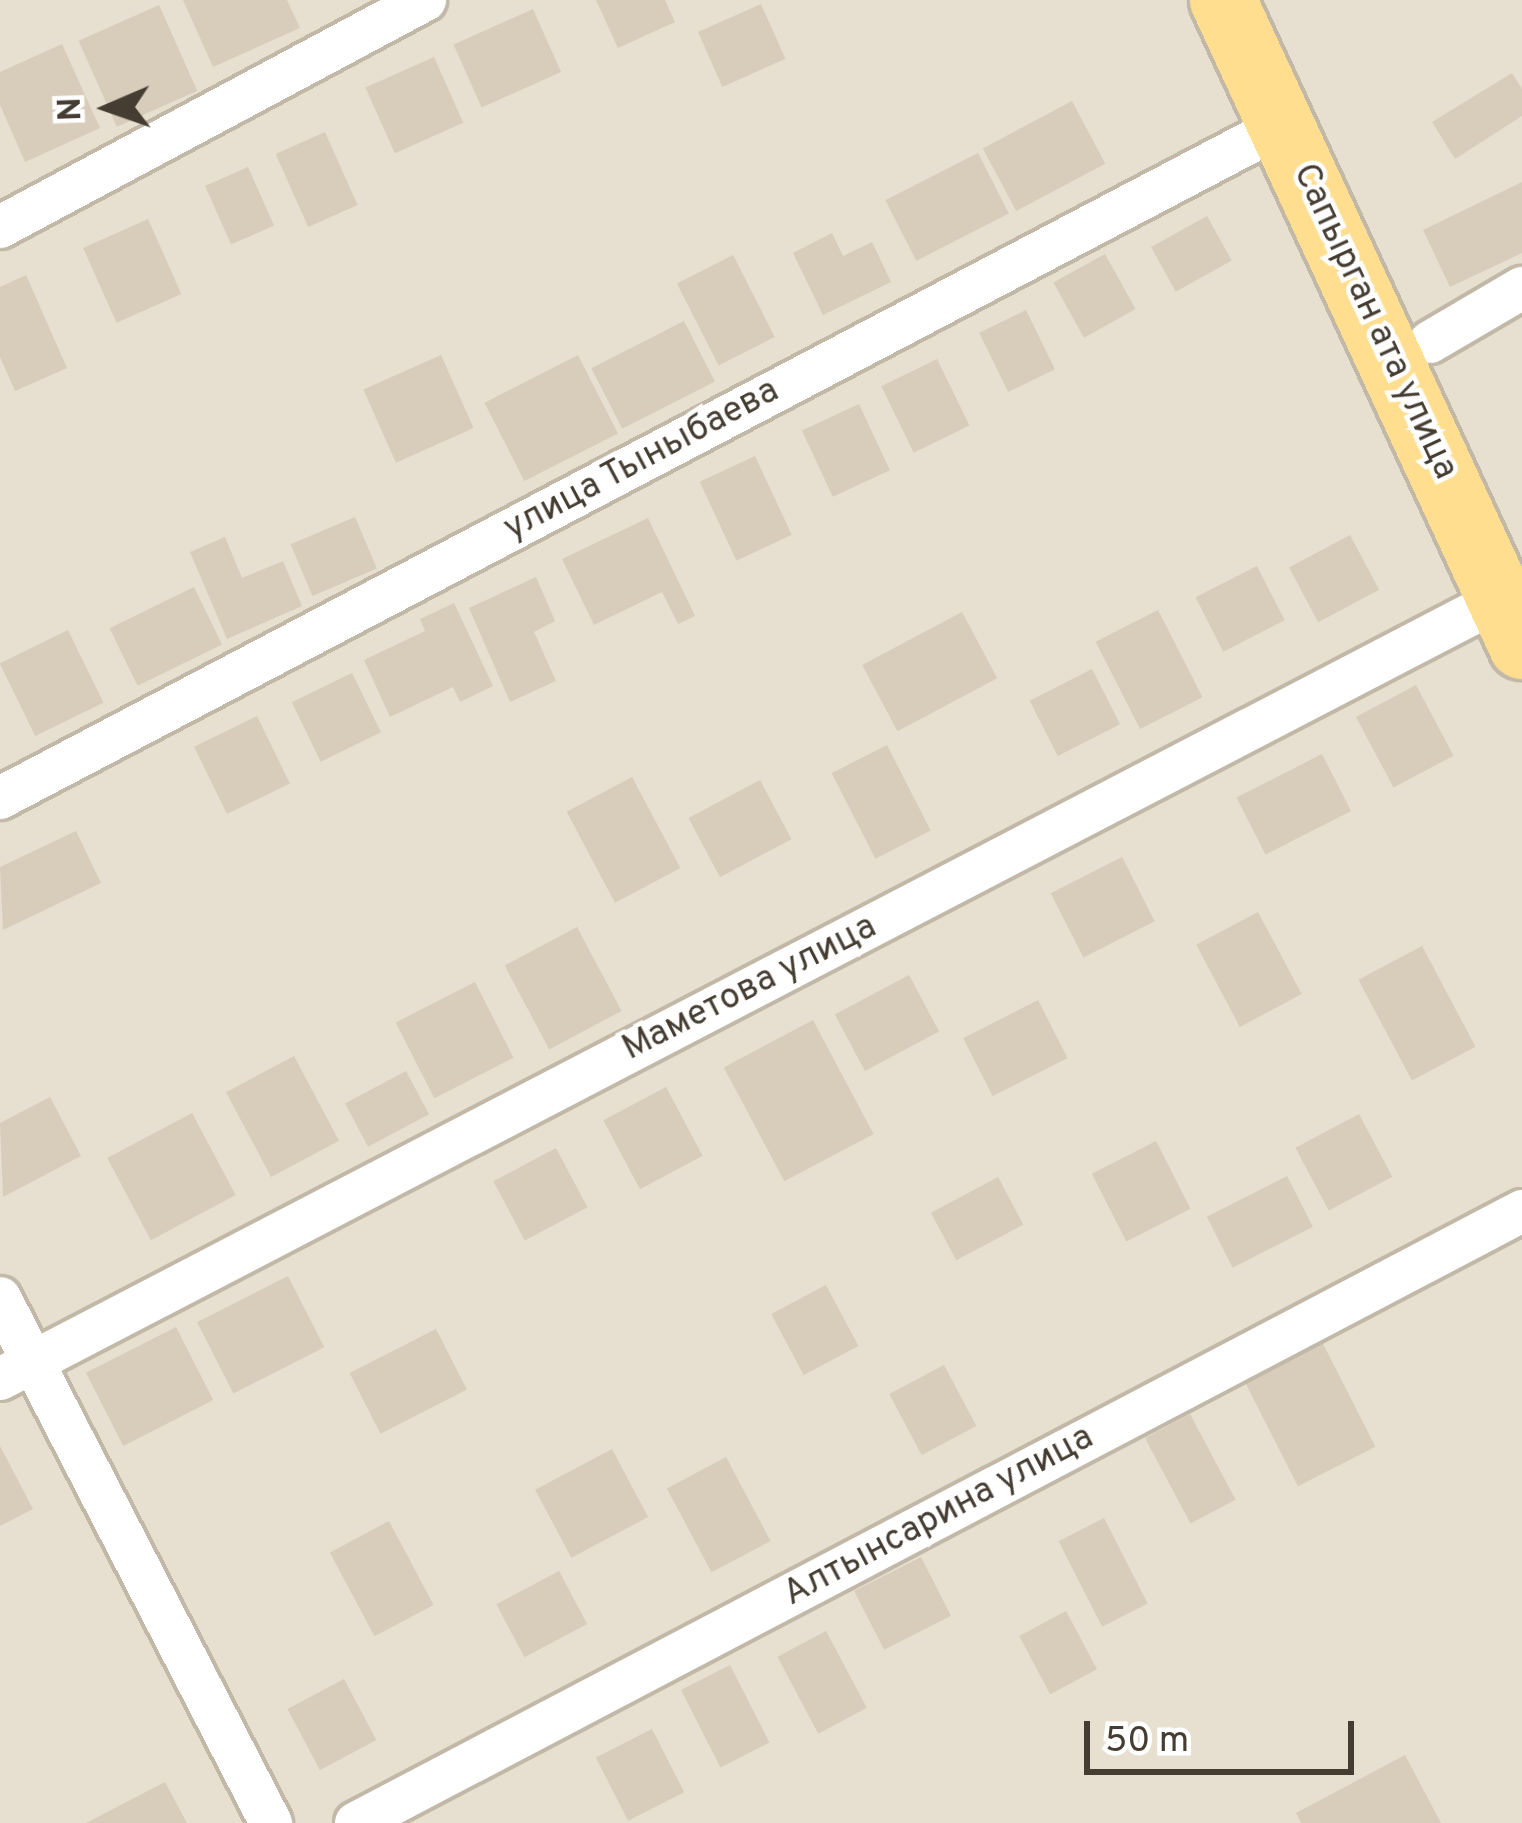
<!DOCTYPE html>
<html>
<head>
<meta charset="utf-8">
<style>
  body { margin:0 }
  #map { position:relative; width:1522px; height:1823px; overflow:hidden; background:#f3eee2; font-family:Overpass,sans-serif }
  div>[style] { position:absolute }
  .residential>* { inset:0; background:#e7e0d0; transform-origin:0 0 }
  .building>* { inset:0; background:#d8ccba; transform-origin:0 0 }
  .roads { filter:drop-shadow(3px 0 #c2b8a8) drop-shadow(-3px 0 #c2b8a8) drop-shadow(0 3px #c2b8a8) drop-shadow(0 -3px #c2b8a8) }
  .street>* { height:42px; margin:-21px; padding:0 21px; transform-origin:21px; border-radius:21px; background:#fff }
  .primary>* { height:66px; margin:-33px; padding:0 33px; transform-origin:33px; border-radius:33px; background:#ffde8f }
  span { translate:-50% -50%; white-space:nowrap; text-align:center; line-height:1.15; -webkit-text-stroke:9px #fff; paint-order:stroke }
  .street-label { font-size:36px; color:#453d32 }
  .north { position:absolute; left:48px; top:48px; width:120px; height:120px; -webkit-text-stroke:9px #fff; paint-order:stroke; rotate:268deg; font-size:33px; font-weight:700; line-height:48px; text-align:center; color:#453d32 }
  .north::after { content:''; display:block; margin:auto; width:42px; height:54px; background:#453d32; clip-path:polygon(50% 0,100% 100%,50% 72%,0 100%) }
  .scale { position:absolute; left:1084px; top:1721px; width:270px; height:54px; box-sizing:border-box; border:6px solid #453d32; border-top:0; padding-left:15px; font-size:36px; line-height:42px; white-space:nowrap; color:#453d32; -webkit-text-stroke:9px #fff; paint-order:stroke }
</style>
</head>
<body>
<div id="map">
  <div class="residential">
    <div style="left:0;top:0;width:1522px;height:1823px"></div>
  </div>
  <div class="building">
    <div style="clip-path:polygon(183px 0,287px 0,300px 28px,213px 67px)"></div>
    <div style="clip-path:polygon(596px 0,665px 0,675px 22px,618px 48px)"></div>
    <div style="left:761px;top:4px;width:60px;height:69px;rotate:66deg"></div>
    <div style="left:159px;top:5px;width:94px;height:88px;rotate:66deg"></div>
    <div style="left:533px;top:9px;width:69px;height:87px;rotate:66deg"></div>
    <div style="clip-path:polygon(62px 44px,100px 128px,25px 162px,0 105px,0 72px)"></div>
    <div style="left:434px;top:57px;width:72px;height:75px;rotate:66deg"></div>
    <div style="clip-path:polygon(1512px 73px,1522px 89px,1522px 116px,1455px 159px,1432px 122px)"></div>
    <div style="left:1072px;top:101px;width:71px;height:101px;rotate:62deg"></div>
    <div style="left:325px;top:132px;width:80px;height:54px;rotate:66deg"></div>
    <div style="left:978px;top:153px;width:68px;height:104px;rotate:63deg"></div>
    <div style="left:248px;top:167px;width:64px;height:47px;rotate:66deg"></div>
    <div style="clip-path:polygon(1522px 182px,1522px 253px,1450px 287px,1423px 230px)"></div>
    <div style="left:1207px;top:216px;width:51px;height:64px;rotate:61deg"></div>
    <div style="left:148px;top:219px;width:82px;height:71px;rotate:66deg"></div>
    <div style="clip-path:polygon(832px 233px,843px 256px,872px 242px,891px 282px,823px 315px,793px 253px)"></div>
    <div style="left:1105px;top:254px;width:63px;height:59px;rotate:61deg"></div>
    <div style="left:733px;top:255px;width:92px;height:63px;rotate:63deg"></div>
    <div style="clip-path:polygon(26px 275px,67px 368px,15px 391px,0 357px,0 287px)"></div>
    <div style="left:1026px;top:310px;width:66px;height:52px;rotate:64deg"></div>
    <div style="left:684px;top:321px;width:68px;height:104px;rotate:63deg"></div>
    <div style="left:441px;top:355px;width:80px;height:85px;rotate:66deg"></div>
    <div style="left:578px;top:355px;width:88px;height:105px;rotate:63deg"></div>
    <div style="left:937px;top:359px;width:74px;height:62px;rotate:64deg"></div>
    <div style="left:859px;top:404px;width:73px;height:63px;rotate:65deg"></div>
    <div style="left:755px;top:456px;width:87px;height:61px;rotate:65deg"></div>
    <div style="left:355px;top:517px;width:56px;height:70px;rotate:67deg"></div>
    <div style="clip-path:polygon(648px 518px,695px 616px,678px 624px,662px 592px,594px 625px,562px 559px)"></div>
    <div style="left:1350px;top:535px;width:62px;height:69px;rotate:62deg"></div>
    <div style="clip-path:polygon(225px 537px,242px 578px,283px 561px,302px 606px,227px 639px,190px 552px)"></div>
    <div style="left:1257px;top:566px;width:61px;height:69px;rotate:63deg"></div>
    <div style="clip-path:polygon(536px 577px,555px 621px,534px 632px,556px 681px,510px 702px,469px 608px)"></div>
    <div style="left:194px;top:587px;width:64px;height:94px;rotate:64deg"></div>
    <div style="clip-path:polygon(454px 603px,493px 686px,460px 702px,453px 687px,390px 717px,364px 660px,425px 631px,420px 619px)"></div>
    <div style="left:1158px;top:610px;width:98px;height:70px;rotate:63deg"></div>
    <div style="left:962px;top:612px;width:75px;height:113px;rotate:62deg"></div>
    <div style="left:68px;top:630px;width:81px;height:76px;rotate:64deg"></div>
    <div style="left:1092px;top:669px;width:62px;height:70px;rotate:63deg"></div>
    <div style="left:352px;top:673px;width:66px;height:67px;rotate:64deg"></div>
    <div style="left:1416px;top:685px;width:80px;height:68px;rotate:62deg"></div>
    <div style="left:257px;top:716px;width:75px;height:70px;rotate:64deg"></div>
    <div style="left:887px;top:745px;width:96px;height:62px;rotate:63deg"></div>
    <div style="left:1322px;top:754px;width:64px;height:96px;rotate:63deg"></div>
    <div style="left:632px;top:777px;width:103px;height:74px;rotate:62deg"></div>
    <div style="left:760px;top:780px;width:67px;height:81px;rotate:62deg"></div>
    <div style="clip-path:polygon(76px 831px,101px 883px,3px 930px,0 867px)"></div>
    <div style="left:1122px;top:857px;width:72px;height:80px;rotate:63deg"></div>
    <div style="left:1258px;top:912px;width:93px;height:70px;rotate:62deg"></div>
    <div style="left:577px;top:927px;width:95px;height:82px;rotate:62deg"></div>
    <div style="left:1422px;top:946px;width:114px;height:72px;rotate:62deg"></div>
    <div style="left:909px;top:975px;width:64px;height:84px;rotate:62deg"></div>
    <div style="left:475px;top:982px;width:85px;height:89px;rotate:63deg"></div>
    <div style="left:1038px;top:1000px;width:65px;height:84px;rotate:63deg"></div>
    <div style="left:813px;top:1020px;width:129px;height:101px;rotate:62deg"></div>
    <div style="left:294px;top:1056px;width:96px;height:77px;rotate:62deg"></div>
    <div style="left:406px;top:1071px;width:49px;height:69px;rotate:62deg"></div>
    <div style="left:666px;top:1087px;width:78px;height:71px;rotate:62deg"></div>
    <div style="clip-path:polygon(50px 1097px,81px 1156px,3px 1197px,0 1123px)"></div>
    <div style="left:192px;top:1113px;width:93px;height:96px;rotate:62deg"></div>
    <div style="left:1359px;top:1114px;width:71px;height:72px;rotate:62deg"></div>
    <div style="left:1156px;top:1141px;width:76px;height:72px;rotate:63deg"></div>
    <div style="left:556px;top:1148px;width:67px;height:71px;rotate:62deg"></div>
    <div style="left:1287px;top:1176px;width:57px;height:90px;rotate:63deg"></div>
    <div style="left:998px;top:1177px;width:54px;height:76px;rotate:62deg"></div>
    <div style="left:288px;top:1276px;width:80px;height:102px;rotate:63deg"></div>
    <div style="left:826px;top:1285px;width:69px;height:62px;rotate:62deg"></div>
    <div style="left:176px;top:1327px;width:82px;height:101px;rotate:63deg"></div>
    <div style="left:436px;top:1329px;width:68px;height:97px;rotate:63deg"></div>
    <div style="left:1316px;top:1330px;width:131px;height:87px;rotate:63deg"></div>
    <div style="left:944px;top:1365px;width:69px;height:62px;rotate:62deg"></div>
    <div style="left:1190px;top:1414px;width:97px;height:51px;rotate:62deg"></div>
    <div style="clip-path:polygon(0 1446px,33px 1509px,0 1526px)"></div>
    <div style="left:612px;top:1449px;width:77px;height:87px;rotate:62deg"></div>
    <div style="left:726px;top:1457px;width:95px;height:67px;rotate:62deg"></div>
    <div style="left:1104px;top:1518px;width:96px;height:51px;rotate:63deg"></div>
    <div style="left:389px;top:1521px;width:95px;height:67px;rotate:62deg"></div>
    <div style="left:921px;top:1557px;width:66px;height:75px;rotate:63deg"></div>
    <div style="left:559px;top:1571px;width:60px;height:71px;rotate:62deg"></div>
    <div style="left:1066px;top:1611px;width:66px;height:53px;rotate:62deg"></div>
    <div style="left:826px;top:1631px;width:87px;height:55px;rotate:62deg"></div>
    <div style="left:730px;top:1665px;width:87px;height:55px;rotate:63deg"></div>
    <div style="left:344px;top:1679px;width:69px;height:64px;rotate:62deg"></div>
    <div style="left:652px;top:1729px;width:71px;height:63px;rotate:63deg"></div>
    <div style="clip-path:polygon(1405px 1755px,1441px 1823px,1301px 1823px,1296px 1813px)"></div>
    <div style="clip-path:polygon(165px 1782px,187px 1823px,86px 1823px)"></div>
  </div>
  <div class="roads">
    <div class="street">
      <div style="left:0;top:227px;width:482px;rotate:-28.1deg"></div>
      <div style="left:1430px;top:342px;width:107px;rotate:-30.4deg"></div>
      <div style="left:0;top:798px;width:1449px;rotate:-27.68deg"></div>
      <div style="left:0;top:1298px;width:591px;rotate:62.7deg"></div>
      <div style="left:0;top:1379px;width:1691px;rotate:-27.47deg"></div>
      <div style="left:356px;top:1823px;width:1317px;rotate:-27.69deg"></div>
    </div>
    <div class="primary">
      <div style="left:1223px;top:0;width:712px;rotate:65.16deg"></div>
    </div>
  </div>
  <div class="street-label">
    <span style="left:1374px;top:322px;rotate:65deg">Сапырган ата улица</span>
    <span style="left:642px;top:461px;rotate:-28deg">улица Тыныбаева</span>
    <span style="left:750px;top:989px;rotate:-27deg">Маметова улица</span>
    <span style="left:939px;top:1517px;rotate:-28deg">Алтынсарина улица</span>
  </div>
  <div class="north">N</div>
  <div class="scale">50 m</div>
</div>
</body>
</html>
